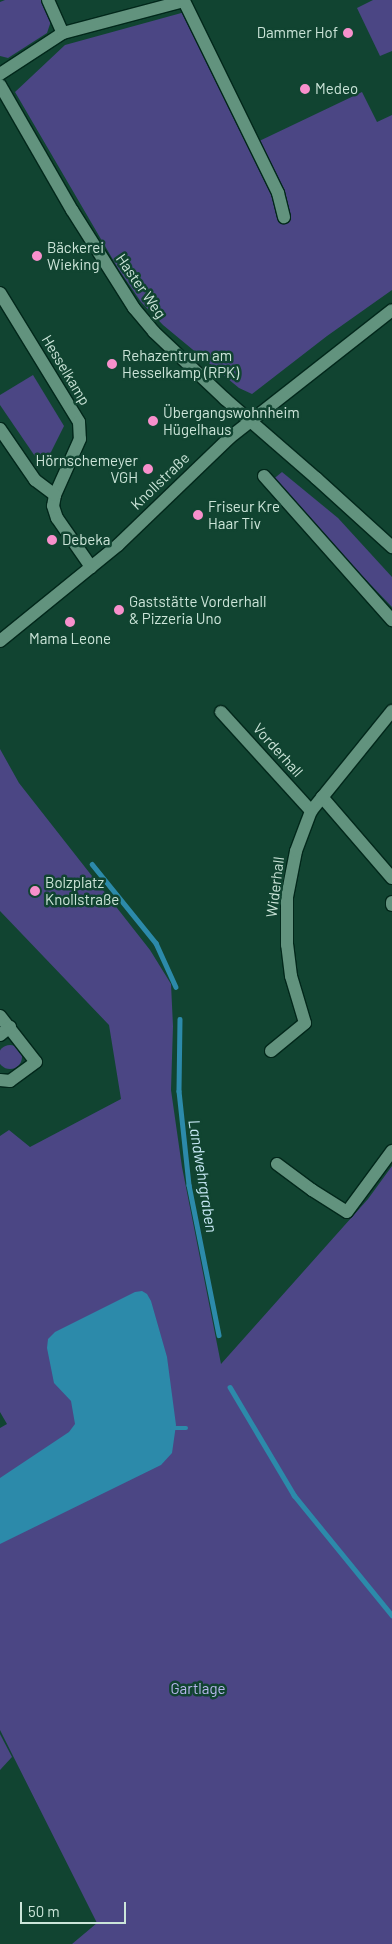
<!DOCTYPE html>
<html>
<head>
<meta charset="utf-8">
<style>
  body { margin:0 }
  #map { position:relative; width:392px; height:1944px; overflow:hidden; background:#114431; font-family:Barlow,sans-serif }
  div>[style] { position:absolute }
  .green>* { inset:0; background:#4b4684 }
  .round { border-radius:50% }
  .water>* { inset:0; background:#2c8aaa }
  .stream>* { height:4.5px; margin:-2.25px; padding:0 2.25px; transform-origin:2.25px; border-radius:2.25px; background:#2c8aaa }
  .roads { filter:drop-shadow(1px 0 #02281b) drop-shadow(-1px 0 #02281b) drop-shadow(0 1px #02281b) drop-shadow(0 -1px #02281b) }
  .minor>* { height:12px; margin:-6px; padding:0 6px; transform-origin:6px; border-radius:6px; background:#62937e }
  .dots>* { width:14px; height:14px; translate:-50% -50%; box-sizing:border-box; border:2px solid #114431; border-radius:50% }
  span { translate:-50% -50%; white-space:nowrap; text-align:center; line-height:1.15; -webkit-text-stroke:5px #114431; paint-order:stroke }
  .poi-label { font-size:15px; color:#cce5d9 }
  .right { translate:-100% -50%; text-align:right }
  .left { translate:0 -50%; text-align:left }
  .street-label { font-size:15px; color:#cce5d9 }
  .park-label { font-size:15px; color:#b9b8ef }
  .water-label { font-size:16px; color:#c8e9f6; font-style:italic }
  .scale { position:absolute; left:20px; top:1902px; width:106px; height:22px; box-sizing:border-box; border:2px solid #cce5d9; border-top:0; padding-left:6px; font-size:15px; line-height:18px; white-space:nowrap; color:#cce5d9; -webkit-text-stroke:4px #114431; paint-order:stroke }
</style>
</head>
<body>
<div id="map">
  <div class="green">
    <div style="clip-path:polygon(5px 0,44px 0,52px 18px,47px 33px,8px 58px,0 56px,0 2px)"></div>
    <div style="clip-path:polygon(373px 0,392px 0,392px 51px,380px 56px,357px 8px)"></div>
    <div style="clip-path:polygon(185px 12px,249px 146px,362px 92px,377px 122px,392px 115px,392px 290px,327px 336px,252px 394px,239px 388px,163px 325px,141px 302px,119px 270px,15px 92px,65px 45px)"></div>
    <div style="clip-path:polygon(33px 375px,64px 426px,43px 468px,0 405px,0 395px)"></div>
    <div style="clip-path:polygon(282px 472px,338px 518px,392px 577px,392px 607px,271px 481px)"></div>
    <div style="clip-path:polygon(0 749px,19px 783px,150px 950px,171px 984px,173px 1026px,171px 1090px,182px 1167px,221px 1364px,368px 1199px,392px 1166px,392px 1944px,72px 1944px,97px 1923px,0 1730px,0 1428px,7px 1424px,0 1412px,0 1136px,9px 1130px,30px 1147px,121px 1099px,109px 1025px,0 911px)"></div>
    <div class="round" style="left:-2px;top:1045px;width:24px;height:24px"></div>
    <div style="clip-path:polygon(0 1734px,12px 1757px,0 1770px)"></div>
  </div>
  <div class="water">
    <div style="clip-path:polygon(142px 1291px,147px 1294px,151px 1301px,167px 1357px,176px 1425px,172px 1453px,161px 1465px,0 1544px,0 1478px,69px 1432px,75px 1424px,71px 1401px,54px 1383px,47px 1348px,48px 1339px,55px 1332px,135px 1292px)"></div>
  </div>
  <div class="stream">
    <div style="left:92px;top:864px;width:102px;rotate:51deg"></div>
    <div style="left:156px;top:943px;width:48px;rotate:65.6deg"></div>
    <div style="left:180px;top:1019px;width:72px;rotate:90.8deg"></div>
    <div style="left:179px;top:1091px;width:95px;rotate:83.9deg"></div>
    <div style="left:189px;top:1185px;width:153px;rotate:78.7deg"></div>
    <div style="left:230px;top:1387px;width:126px;rotate:59.3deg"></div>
    <div style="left:294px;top:1495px;width:155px;rotate:50.8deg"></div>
    <div style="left:172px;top:1428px;width:14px"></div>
  </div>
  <div class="roads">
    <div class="minor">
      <div style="left:48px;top:0;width:36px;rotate:66deg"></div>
      <div style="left:0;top:74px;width:75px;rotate:-33.1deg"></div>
      <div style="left:63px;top:33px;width:125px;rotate:-14.8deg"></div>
      <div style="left:184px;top:1px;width:214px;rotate:63.9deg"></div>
      <div style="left:278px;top:193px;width:25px;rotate:76deg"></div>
      <div style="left:0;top:85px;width:144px;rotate:60.1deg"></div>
      <div style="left:72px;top:210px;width:116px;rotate:57.7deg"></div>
      <div style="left:134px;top:308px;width:31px;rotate:50deg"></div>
      <div style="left:154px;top:332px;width:98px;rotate:43.3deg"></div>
      <div style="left:225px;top:399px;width:121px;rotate:41deg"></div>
      <div style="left:316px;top:478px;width:103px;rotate:42.2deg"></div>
      <div style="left:0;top:293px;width:151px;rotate:58.5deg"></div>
      <div style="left:79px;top:422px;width:17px;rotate:87deg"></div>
      <div style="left:80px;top:439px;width:61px;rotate:114.1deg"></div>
      <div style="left:55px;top:495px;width:11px;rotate:100deg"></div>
      <div style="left:53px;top:506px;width:13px;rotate:72deg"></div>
      <div style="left:57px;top:518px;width:60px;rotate:55.2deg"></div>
      <div style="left:0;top:429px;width:62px;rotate:55.5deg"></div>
      <div style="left:35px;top:480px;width:25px;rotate:37deg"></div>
      <div style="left:264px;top:476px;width:193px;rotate:48.4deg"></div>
      <div style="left:0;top:641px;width:152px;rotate:-39.1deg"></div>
      <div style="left:118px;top:545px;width:154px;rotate:-43.9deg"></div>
      <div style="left:229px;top:438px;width:207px;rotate:-38.1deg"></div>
      <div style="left:221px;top:712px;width:134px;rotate:47.7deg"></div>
      <div style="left:322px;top:797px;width:107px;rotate:49.2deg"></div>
      <div style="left:392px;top:902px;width:3px;rotate:90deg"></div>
      <div style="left:0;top:1016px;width:58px;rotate:52deg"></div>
      <div style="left:36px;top:1062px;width:32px;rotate:144deg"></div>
      <div style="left:10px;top:1081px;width:10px;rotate:-174deg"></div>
      <div style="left:0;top:1035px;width:13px;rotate:-39deg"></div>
      <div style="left:271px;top:1051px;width:44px;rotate:-39.5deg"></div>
      <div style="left:305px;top:1023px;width:49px;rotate:-106.6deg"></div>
      <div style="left:291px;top:976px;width:31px;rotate:-97deg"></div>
      <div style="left:287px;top:945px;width:48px;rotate:-90deg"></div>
      <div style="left:287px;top:897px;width:47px;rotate:-78.9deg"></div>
      <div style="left:296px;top:851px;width:43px;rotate:-69.4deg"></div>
      <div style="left:311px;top:811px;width:129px;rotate:-51deg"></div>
      <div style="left:277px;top:1164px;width:44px;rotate:36.6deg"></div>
      <div style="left:312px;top:1190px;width:41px;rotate:32.2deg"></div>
      <div style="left:347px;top:1212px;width:76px;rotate:-53.6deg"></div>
    </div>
  </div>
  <div class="dots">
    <div style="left:348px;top:33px;background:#f890cc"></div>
    <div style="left:305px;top:89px;background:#f890cc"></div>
    <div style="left:37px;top:256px;background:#f890cc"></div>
    <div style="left:112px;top:364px;background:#f890cc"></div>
    <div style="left:153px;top:421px;background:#f890cc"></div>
    <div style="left:148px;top:469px;background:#f890cc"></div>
    <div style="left:198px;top:515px;background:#f890cc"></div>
    <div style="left:52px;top:540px;background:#f890cc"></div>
    <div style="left:119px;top:610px;background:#f890cc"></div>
    <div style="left:70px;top:622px;background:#f890cc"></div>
    <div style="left:35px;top:891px;background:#f890cc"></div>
  </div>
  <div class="poi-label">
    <span class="right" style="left:338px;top:33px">Dammer Hof</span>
    <span class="left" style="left:315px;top:89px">Medeo</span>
    <span class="left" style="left:47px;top:256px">Bäckerei<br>Wieking</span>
    <span class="left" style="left:122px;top:364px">Rehazentrum am<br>Hesselkamp (RPK)</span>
    <span class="left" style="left:163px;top:421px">Übergangswohnheim<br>Hügelhaus</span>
    <span class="right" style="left:138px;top:469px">Hörnschemeyer<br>VGH</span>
    <span class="left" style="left:208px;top:515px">Friseur Kre<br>Haar Tiv</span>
    <span class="left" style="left:62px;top:540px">Debeka</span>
    <span class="left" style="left:129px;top:610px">Gaststätte Vorderhall<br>&amp; Pizzeria Uno</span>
    <span style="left:70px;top:639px">Mama Leone</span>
    <span class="left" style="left:45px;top:891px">Bolzplatz<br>Knollstraße</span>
  </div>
  <div class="street-label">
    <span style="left:141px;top:286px;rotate:55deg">Haster Weg</span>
    <span style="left:66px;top:370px;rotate:59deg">Hesselkamp</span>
    <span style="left:160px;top:481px;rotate:-44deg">Knollstraße</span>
    <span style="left:278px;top:750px;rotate:48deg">Vorderhall</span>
    <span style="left:275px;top:887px;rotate:-83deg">Widerhall</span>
  </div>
  <div class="park-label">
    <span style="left:198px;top:1689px">Gartlage</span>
  </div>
  <div class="water-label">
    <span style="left:203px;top:1176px;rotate:81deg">Landwehrgraben</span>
  </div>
  <div class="scale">50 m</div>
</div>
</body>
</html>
